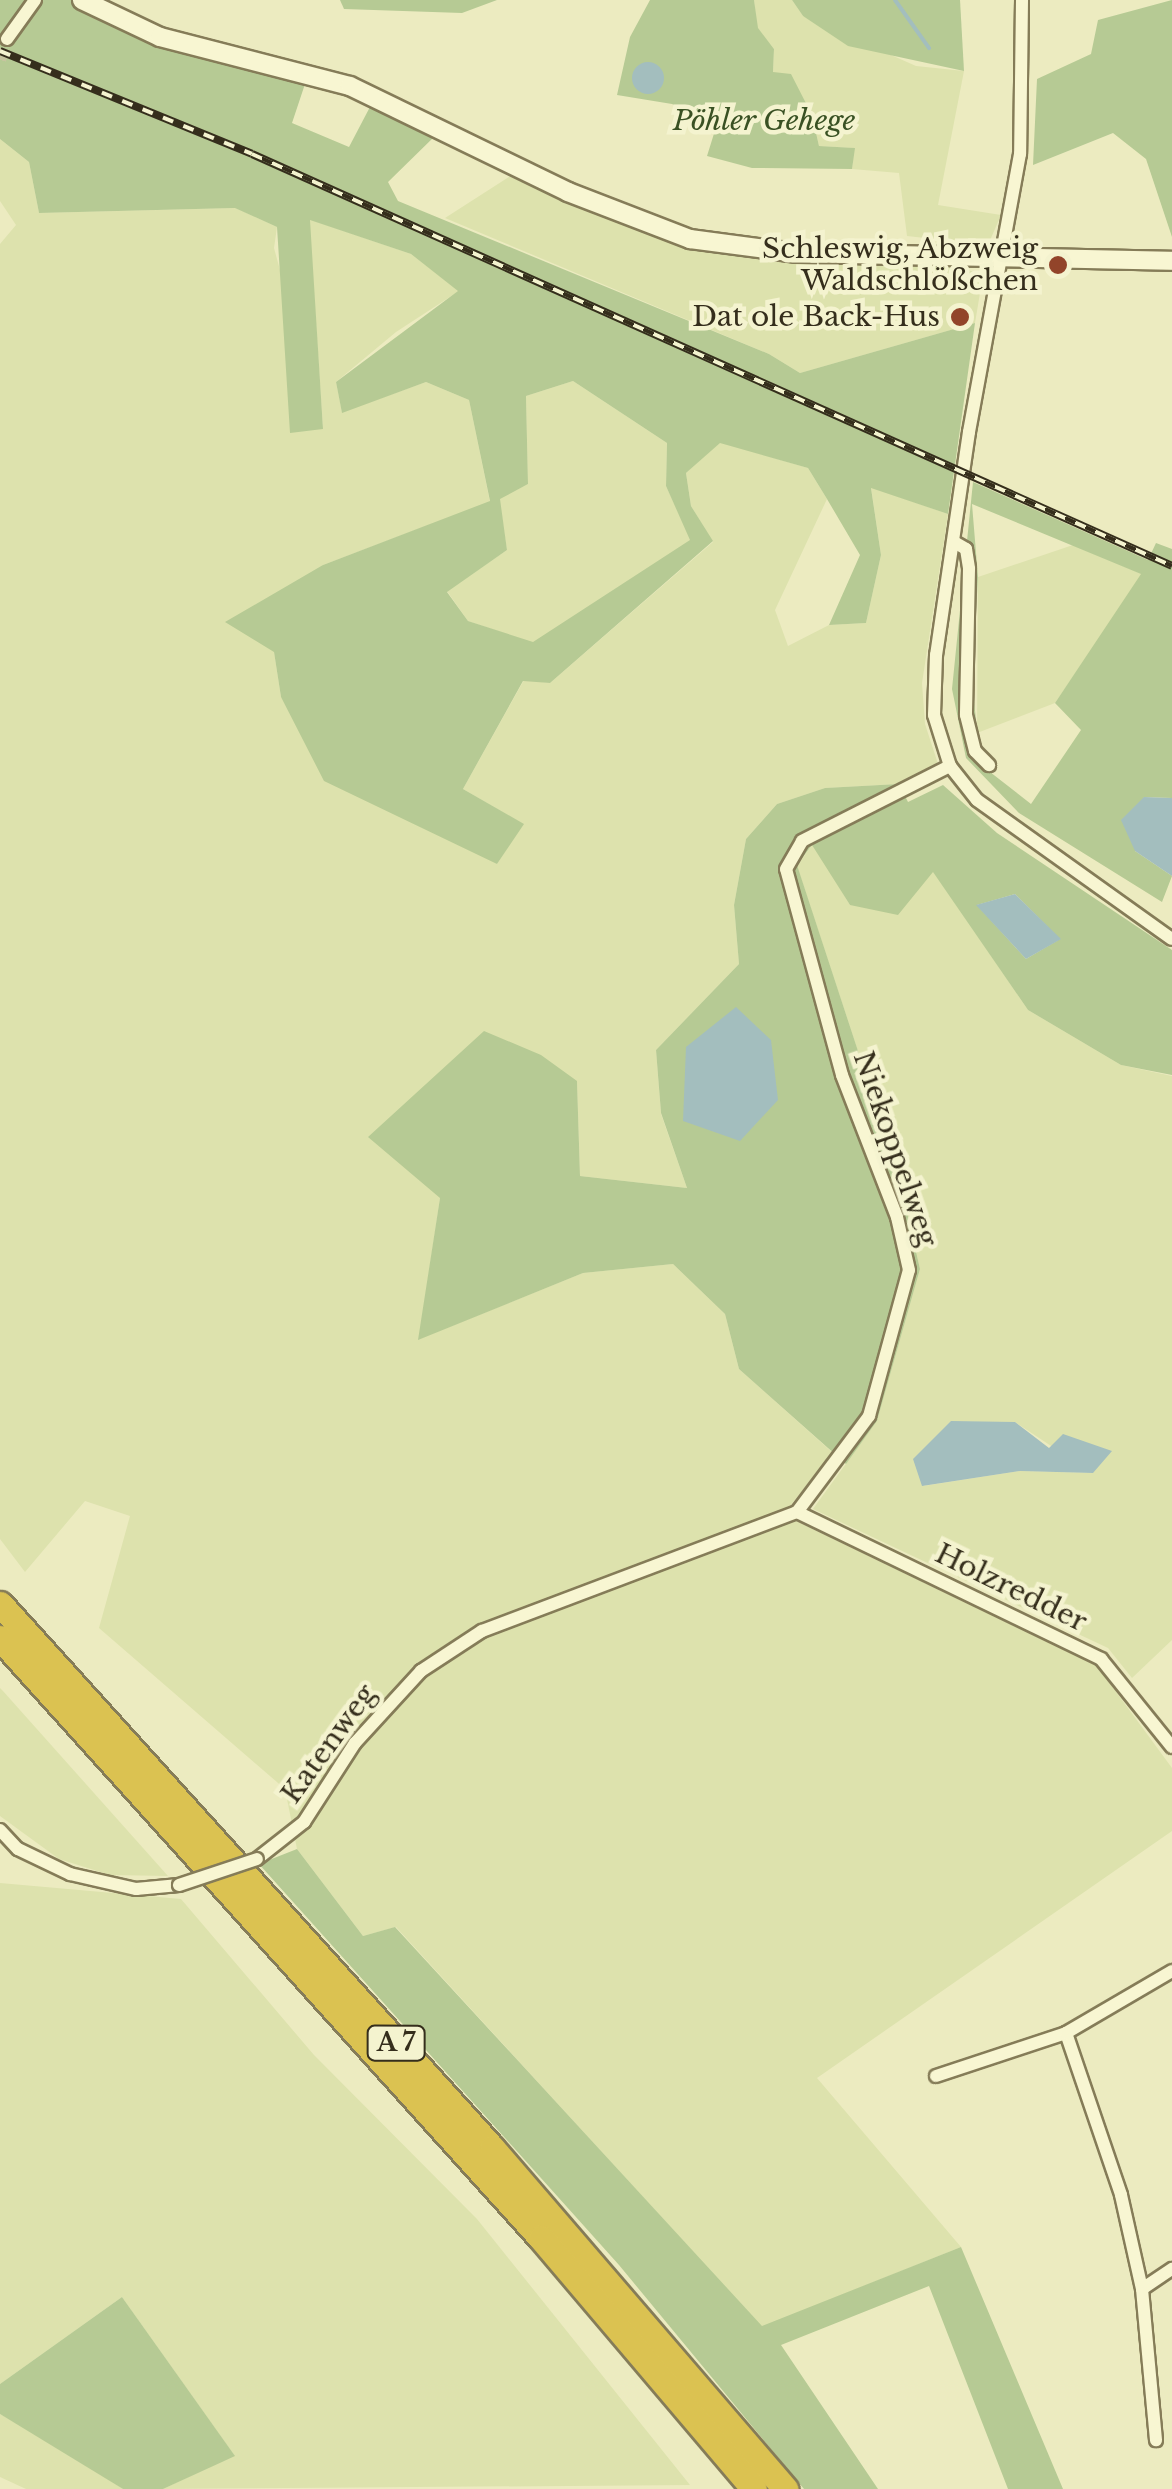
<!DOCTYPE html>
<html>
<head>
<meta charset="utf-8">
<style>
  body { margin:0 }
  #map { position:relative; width:1172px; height:2489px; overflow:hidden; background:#ecebc0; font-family:"Libre Baskerville",serif }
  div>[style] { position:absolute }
  .farmland>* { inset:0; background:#dde2ad }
  .green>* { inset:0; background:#b6ca94 }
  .water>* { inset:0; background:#a3bebe }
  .round { border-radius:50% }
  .stream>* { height:4px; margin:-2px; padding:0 2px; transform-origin:2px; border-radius:2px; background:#a3bebe }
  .minor-tunnel>* { height:12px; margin-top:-6px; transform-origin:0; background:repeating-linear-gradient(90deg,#c7c59f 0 12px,transparent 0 18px) }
  .roads { filter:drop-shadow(2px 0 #857c58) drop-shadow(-2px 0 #857c58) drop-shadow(0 2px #857c58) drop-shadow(0 -2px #857c58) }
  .minor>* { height:12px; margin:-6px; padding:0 6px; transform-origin:6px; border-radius:6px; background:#f8f6d2 }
  .tertiary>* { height:18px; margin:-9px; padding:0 9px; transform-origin:9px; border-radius:9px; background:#f8f6d2 }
  .motorway>* { height:25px; margin:-12.5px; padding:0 12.5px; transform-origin:12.5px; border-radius:12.5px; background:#dbc251 }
  .rail>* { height:8px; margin-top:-4px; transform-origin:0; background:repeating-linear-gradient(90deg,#f4f3cf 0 11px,#352e1c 0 22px); box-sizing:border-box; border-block:2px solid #352e1c }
  .bridges { filter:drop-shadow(2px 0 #857c58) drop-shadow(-2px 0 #857c58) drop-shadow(0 2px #857c58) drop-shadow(0 -2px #857c58) }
  .minor-bridge>* { height:12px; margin:-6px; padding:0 6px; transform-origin:6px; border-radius:6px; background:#f8f6d2 }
  .dots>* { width:28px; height:28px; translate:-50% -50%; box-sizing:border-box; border:5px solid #f4f3cf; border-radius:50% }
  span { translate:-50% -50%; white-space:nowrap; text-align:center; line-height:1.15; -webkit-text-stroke:9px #f4f3cf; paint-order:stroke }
  .shield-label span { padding:2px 8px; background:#f4f3cf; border:2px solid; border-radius:8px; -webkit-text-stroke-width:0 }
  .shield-label { font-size:25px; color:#352e1c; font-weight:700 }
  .park-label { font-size:28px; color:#395123; font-style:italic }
  .poi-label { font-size:28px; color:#352e1c }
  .right { translate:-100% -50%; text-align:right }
  .street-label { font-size:28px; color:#352e1c }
</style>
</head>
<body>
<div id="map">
  <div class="farmland">
    <div style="clip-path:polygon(754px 0,792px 0,803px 16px,916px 66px,964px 71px,938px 205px,1001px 215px,988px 245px,907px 236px,899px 173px,852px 169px,854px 148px,819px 146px,812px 115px,773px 72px,774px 49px,757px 28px)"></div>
    <div style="clip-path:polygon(0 139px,29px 162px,39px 213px,236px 208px,277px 227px,274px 248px,323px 428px,309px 219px,411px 254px,459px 291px,396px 332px,336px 382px,342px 412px,426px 382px,469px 400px,490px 502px,323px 565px,274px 652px,281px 697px,497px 864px,523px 824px,463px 789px,524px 680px,550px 683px,713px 542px,691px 506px,686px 473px,720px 442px,808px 468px,827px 499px,775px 610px,788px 646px,829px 625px,866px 623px,881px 555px,871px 487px,948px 514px,922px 683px,925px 724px,938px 764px,899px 784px,825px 788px,777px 804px,746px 839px,734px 905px,739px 964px,656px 1050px,661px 1114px,687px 1188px,580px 1176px,577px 1081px,440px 1198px,419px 1339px,583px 1273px,673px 1264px,725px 1314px,739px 1369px,833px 1453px,789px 1507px,794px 1520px,1097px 1666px,1172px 1768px,1172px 1831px,817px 2078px,961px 2247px,762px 2327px,396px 1927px,363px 1936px,297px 1849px,285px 1789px,99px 1628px,130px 1516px,85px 1501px,25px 1572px,0 1539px,0 244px,16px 225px,0 201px)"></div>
    <div style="clip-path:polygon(512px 175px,583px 209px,700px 248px,763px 259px,961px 266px,975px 273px,981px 287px,975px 323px,800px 373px,769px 354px,445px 218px)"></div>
    <div style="clip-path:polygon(573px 381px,667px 443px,666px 486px,691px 540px,533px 643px,468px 621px,447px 591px,507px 550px,499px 498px,528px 484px,526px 396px)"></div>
    <div style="clip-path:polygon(1073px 545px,1142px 574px,1136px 585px,1055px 703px,977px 733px,978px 577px)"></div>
    <div style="clip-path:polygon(evenodd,813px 844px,850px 905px,933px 871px,1028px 1010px,1121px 1065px,1172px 1076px,1172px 1640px,1132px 1678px,1108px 1648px,813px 1509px,877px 1421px,920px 1269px,898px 1173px,797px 866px,813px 844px,1015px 1422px,1092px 1473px,1020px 1471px,923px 1486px,1015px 1422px)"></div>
    <div style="clip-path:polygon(0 1688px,3px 1691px,168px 1876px,110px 1875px,59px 1859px,0 1816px)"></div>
    <div style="clip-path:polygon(0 1883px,181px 1899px,314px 2055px,477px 2219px,690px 2485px,163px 2489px,234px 2455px,122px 2297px,0 2384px)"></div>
    <div style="clip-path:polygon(0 2414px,64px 2450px,123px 2489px,26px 2489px,0 2477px)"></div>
  </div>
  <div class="green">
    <div style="clip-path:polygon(evenodd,0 0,71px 0,167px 49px,307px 78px,292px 123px,349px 147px,371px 105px,436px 135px,388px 182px,398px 201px,769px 354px,800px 373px,975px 323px,948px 514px,871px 488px,881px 555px,866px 623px,829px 625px,860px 555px,827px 499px,808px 468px,720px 443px,686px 473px,691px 506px,713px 541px,550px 683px,523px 681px,463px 789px,524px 824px,497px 864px,324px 781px,281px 697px,274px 652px,225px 622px,323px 565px,490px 501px,469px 400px,426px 382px,342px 413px,336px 382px,458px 291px,411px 254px,310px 220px,323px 429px,290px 433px,277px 227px,235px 208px,39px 213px,29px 162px,0 139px,0 0,573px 381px,667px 443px,666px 486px,690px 540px,533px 642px,468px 621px,447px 592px,507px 550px,500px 499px,528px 484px,526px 396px,573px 381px)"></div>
    <div style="clip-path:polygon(340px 0,497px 0,462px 13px,344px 9px)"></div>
    <div style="clip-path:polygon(650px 0,754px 0,758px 28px,774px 49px,773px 72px,791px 74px,812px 115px,819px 146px,855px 148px,852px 169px,752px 168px,707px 156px,717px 124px,672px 104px,617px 95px,630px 37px)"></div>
    <div style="clip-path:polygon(792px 0,960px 0,964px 71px,848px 46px,803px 16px)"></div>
    <div style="clip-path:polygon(1172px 0,1172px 237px,1146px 159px,1113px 133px,1033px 165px,1037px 79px,1091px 54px,1098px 20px)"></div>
    <div style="clip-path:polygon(evenodd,973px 482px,1148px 560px,1156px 543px,1172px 549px,1172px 798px,1144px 797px,1135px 851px,1172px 876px,1162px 902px,1019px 813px,966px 758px,952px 689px,973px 482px,972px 504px,1141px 574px,1055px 703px,1081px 730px,1031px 804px,981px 765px,972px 683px,978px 577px,972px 504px)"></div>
    <div style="clip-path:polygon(evenodd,899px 784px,908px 802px,943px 785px,997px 833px,1172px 950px,1172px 1075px,1121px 1065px,1028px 1010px,933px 872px,898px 915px,850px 905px,812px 845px,797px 865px,898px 1173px,920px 1269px,877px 1421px,846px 1464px,739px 1369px,725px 1314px,673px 1264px,583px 1273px,418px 1340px,440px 1198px,368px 1137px,484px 1031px,541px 1055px,577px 1081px,580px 1176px,687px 1188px,661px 1113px,656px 1050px,739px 964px,734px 905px,746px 839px,777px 804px,825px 788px,899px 784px,1015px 894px,1060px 939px,1026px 959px,977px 905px,1015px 894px)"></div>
    <div style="clip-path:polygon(297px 1849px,363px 1936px,395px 1927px,762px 2326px,961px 2247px,1063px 2489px,1008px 2489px,929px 2286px,781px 2345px,878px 2489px,804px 2489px,619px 2265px,259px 1864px)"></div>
    <div style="clip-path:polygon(122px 2297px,235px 2456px,163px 2489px,123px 2489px,0 2414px,0 2384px)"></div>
  </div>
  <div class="water">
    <div class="round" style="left:632px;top:62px;width:32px;height:32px"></div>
    <div style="clip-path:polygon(1144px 797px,1172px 798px,1172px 876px,1135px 851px,1121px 820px)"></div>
    <div style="clip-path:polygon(1015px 894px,1061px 939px,1026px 959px,976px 905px)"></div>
    <div style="clip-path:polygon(736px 1007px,771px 1040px,778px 1100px,740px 1141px,683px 1121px,686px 1047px)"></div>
    <div style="clip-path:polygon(951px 1421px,1015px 1422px,1049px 1448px,1063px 1434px,1112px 1451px,1093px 1473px,1020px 1471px,922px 1486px,913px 1459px)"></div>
  </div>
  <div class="stream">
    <div style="left:895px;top:0;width:59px;rotate:54.7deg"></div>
  </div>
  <div class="minor-tunnel">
    <div style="left:0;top:60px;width:22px;rotate:-72deg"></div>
  </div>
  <div class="roads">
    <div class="minor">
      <div style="left:1022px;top:0;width:154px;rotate:90.7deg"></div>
      <div style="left:1020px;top:154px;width:283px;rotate:100.4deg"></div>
      <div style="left:969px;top:432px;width:225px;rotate:98.4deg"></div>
      <div style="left:936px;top:655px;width:60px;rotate:91.9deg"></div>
      <div style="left:934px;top:715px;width:53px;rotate:72.6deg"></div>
      <div style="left:950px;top:766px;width:43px;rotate:51.5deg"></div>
      <div style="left:977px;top:800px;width:239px;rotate:35.5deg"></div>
      <div style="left:7px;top:39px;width:48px;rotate:-54.3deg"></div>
      <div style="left:954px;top:542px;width:14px;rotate:30deg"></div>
      <div style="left:966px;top:549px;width:20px;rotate:81deg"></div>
      <div style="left:969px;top:569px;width:146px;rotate:91.2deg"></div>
      <div style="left:966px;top:715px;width:37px;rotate:76deg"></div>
      <div style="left:975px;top:751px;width:20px;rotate:45deg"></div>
      <div style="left:797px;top:1512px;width:338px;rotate:25.8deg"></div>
      <div style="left:1101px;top:1659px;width:113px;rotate:51.1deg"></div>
      <div style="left:0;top:1830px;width:26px;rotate:47deg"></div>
      <div style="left:18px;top:1849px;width:58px;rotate:25.7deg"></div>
      <div style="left:70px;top:1874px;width:68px;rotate:12.8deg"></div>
      <div style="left:136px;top:1889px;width:43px;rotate:-5.3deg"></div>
      <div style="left:257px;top:1859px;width:60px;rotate:-38.2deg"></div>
      <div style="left:304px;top:1822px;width:94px;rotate:-57.2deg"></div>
      <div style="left:355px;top:1743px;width:98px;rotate:-47.5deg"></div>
      <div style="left:421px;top:1671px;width:73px;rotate:-33.3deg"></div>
      <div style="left:482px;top:1631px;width:337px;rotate:-20.7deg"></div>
      <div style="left:797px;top:1512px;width:120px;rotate:-53.1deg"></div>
      <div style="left:869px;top:1416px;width:151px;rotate:-74.7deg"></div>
      <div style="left:909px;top:1270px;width:54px;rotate:-102.8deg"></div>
      <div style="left:897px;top:1217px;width:152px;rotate:-111.2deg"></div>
      <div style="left:842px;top:1075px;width:213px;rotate:-105.2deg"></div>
      <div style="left:786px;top:869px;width:32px;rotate:-60deg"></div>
      <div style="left:802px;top:841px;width:166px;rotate:-26.9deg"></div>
      <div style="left:1066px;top:2033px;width:171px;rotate:71.2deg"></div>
      <div style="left:1121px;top:2195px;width:96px;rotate:77.4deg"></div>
      <div style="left:1142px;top:2289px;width:152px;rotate:84.7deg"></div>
      <div style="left:936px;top:2076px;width:137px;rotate:-18.3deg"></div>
      <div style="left:1066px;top:2033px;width:123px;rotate:-30.3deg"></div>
      <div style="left:1142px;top:2289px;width:36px;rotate:-34deg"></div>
    </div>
    <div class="tertiary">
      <div style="left:82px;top:0;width:86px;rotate:25.4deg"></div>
      <div style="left:160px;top:37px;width:196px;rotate:14.5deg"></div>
      <div style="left:350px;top:86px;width:242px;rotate:25.9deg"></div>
      <div style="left:568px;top:192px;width:131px;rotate:21.1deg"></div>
      <div style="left:690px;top:239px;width:108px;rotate:7.5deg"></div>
      <div style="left:797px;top:253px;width:375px;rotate:1.2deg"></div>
    </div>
    <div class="motorway">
      <div style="left:0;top:1604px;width:733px;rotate:47.87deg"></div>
      <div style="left:492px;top:2148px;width:450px;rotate:49.3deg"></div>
      <div style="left:0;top:1638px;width:808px;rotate:47.96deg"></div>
      <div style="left:541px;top:2238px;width:329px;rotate:49.7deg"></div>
    </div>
  </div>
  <div class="rail">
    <div style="left:0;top:51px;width:272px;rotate:22.2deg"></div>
    <div style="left:252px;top:154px;width:1008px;rotate:24.12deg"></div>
  </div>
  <div class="bridges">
    <div class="minor-bridge">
      <div style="left:179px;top:1885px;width:82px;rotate:-18.4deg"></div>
    </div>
  </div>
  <div class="dots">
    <div style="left:1058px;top:265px;background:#92442a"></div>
    <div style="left:960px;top:317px;background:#92442a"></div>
  </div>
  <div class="shield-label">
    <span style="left:396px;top:2043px">A 7</span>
  </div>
  <div class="park-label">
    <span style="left:764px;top:121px">Pöhler Gehege</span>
  </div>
  <div class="poi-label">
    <span class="right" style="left:1038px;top:265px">Schleswig, Abzweig<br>Waldschlößchen</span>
    <span class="right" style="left:940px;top:317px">Dat ole Back-Hus</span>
  </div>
  <div class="street-label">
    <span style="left:895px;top:1149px;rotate:71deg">Niekoppelweg</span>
    <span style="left:1011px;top:1588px;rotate:26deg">Holzredder</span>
    <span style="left:329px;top:1744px;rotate:-54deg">Katenweg</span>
  </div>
</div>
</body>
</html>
